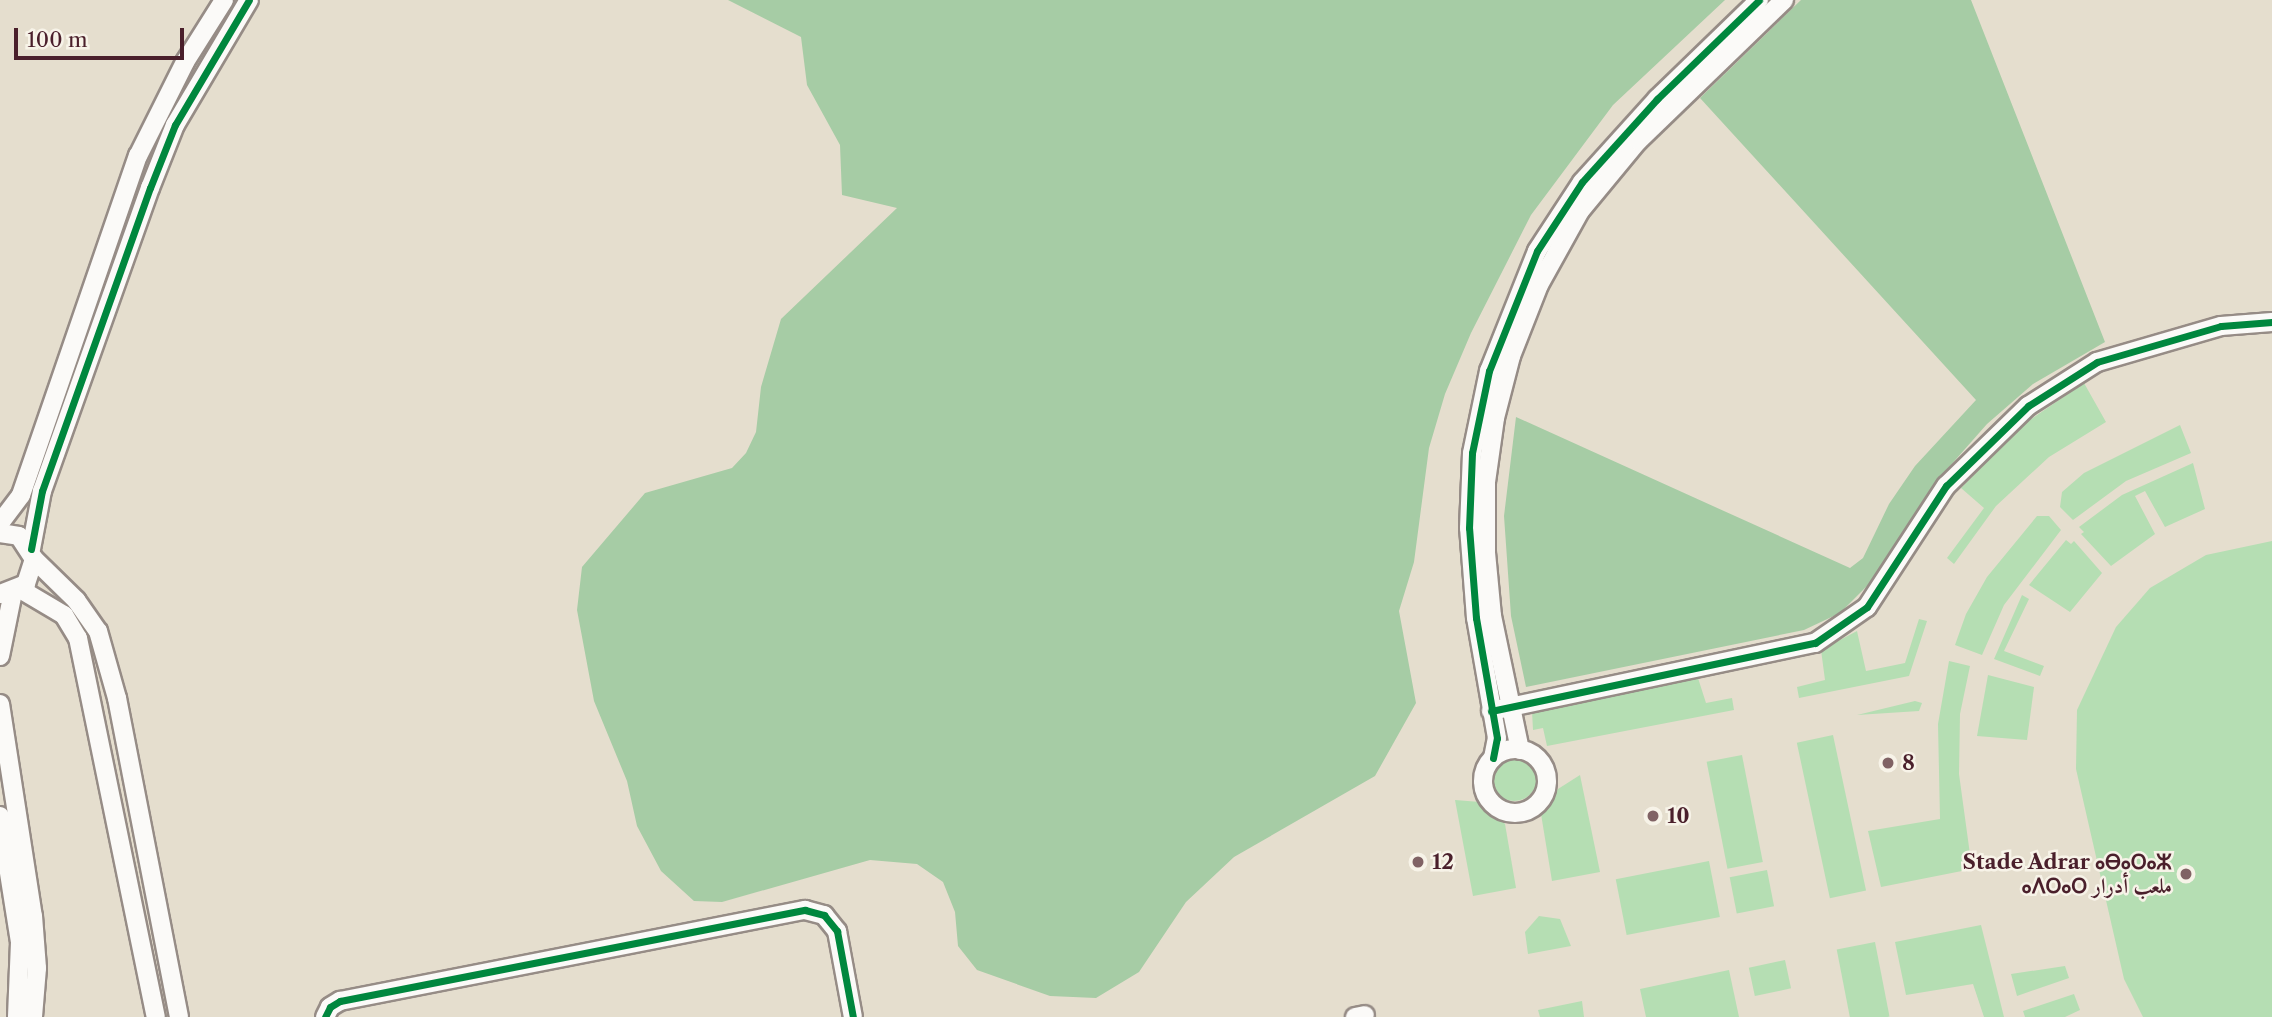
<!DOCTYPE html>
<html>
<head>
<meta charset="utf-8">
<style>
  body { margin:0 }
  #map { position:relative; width:2272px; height:1017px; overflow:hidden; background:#e5dece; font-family:"Libre Caslon Text",Amiri,"Noto Sans Tifinagh",serif }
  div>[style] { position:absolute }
  .green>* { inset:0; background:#b5deb3; transform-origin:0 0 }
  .round { border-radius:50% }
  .forest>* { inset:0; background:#a6cca5 }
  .roads { filter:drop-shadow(2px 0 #968c86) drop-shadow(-2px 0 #968c86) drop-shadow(0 2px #968c86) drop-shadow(0 -2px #968c86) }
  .minor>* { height:18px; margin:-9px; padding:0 9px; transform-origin:9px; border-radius:9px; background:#fbfaf8 }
  .minor>.ring { margin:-9px; padding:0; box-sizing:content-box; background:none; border:18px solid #fbfaf8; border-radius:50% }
  .cycleway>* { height:7px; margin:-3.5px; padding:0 3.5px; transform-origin:3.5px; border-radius:3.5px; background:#00873e }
  .dots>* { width:19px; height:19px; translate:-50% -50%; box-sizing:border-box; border:4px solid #f7f3e8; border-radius:50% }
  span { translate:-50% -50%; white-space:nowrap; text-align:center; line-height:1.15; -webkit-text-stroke:5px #f7f3e8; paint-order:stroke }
  .poi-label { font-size:21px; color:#4a1f2b; font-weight:700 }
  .left { translate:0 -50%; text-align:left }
  .right { translate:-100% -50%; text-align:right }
  .scale { position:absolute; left:14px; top:28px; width:170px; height:32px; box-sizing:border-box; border:4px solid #4a1f2b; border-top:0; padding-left:9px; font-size:21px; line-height:24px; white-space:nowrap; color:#4a1f2b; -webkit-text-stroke:5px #f7f3e8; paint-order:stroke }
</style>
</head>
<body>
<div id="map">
  <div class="green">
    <div style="clip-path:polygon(2084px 383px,2106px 422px,2049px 457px,1996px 506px,1954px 564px,1947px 558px,1984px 508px,1961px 488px,2024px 424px)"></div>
    <div style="clip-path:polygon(2180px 425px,2191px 453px,2126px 481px,2073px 520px,2060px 507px,2062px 492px,2084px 473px)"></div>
    <div style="clip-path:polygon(2193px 463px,2205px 509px,2165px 527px,2145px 491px,2135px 496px,2155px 534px,2111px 566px,2081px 534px,2084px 532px,2079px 527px,2122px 495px)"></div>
    <div style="clip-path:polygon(2037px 516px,2049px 516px,2061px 530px,2004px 605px,1982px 655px,1955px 645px,1966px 614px,1987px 577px)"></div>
    <div style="clip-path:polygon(2066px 540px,2071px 544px,2074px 541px,2102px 573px,2070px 612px,2029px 585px)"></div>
    <div style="clip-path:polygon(2272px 541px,2272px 1017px,2143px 1017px,2124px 979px,2076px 769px,2077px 710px,2116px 627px,2150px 588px,2206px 555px)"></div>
    <div style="clip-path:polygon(2022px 595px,2029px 599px,2004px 651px,2044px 666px,2040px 676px,1994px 659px)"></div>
    <div style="clip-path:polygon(1919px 619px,1927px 621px,1909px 676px,1799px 698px,1797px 687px,1825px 680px,1821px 650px,1857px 631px,1866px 671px,1905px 663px)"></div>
    <div style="clip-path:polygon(1949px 661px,1970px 666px,1960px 714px,1959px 774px,1972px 869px,1881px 887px,1868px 831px,1940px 819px,1938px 724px)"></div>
    <div style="clip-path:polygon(1988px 675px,2034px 687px,2027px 740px,1977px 736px)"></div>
    <div style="clip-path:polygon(1698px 678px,1706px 703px,1732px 698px,1734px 710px,1547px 746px,1543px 728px,1533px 730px,1532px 711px)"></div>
    <div style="clip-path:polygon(1915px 701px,1922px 703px,1919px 711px,1857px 715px)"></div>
    <div style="left:1833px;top:735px;width:159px;height:37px;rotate:78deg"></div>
    <div class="round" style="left:1491px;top:755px;width:46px;height:46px"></div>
    <div style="left:1742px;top:755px;width:109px;height:36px;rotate:79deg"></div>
    <div style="clip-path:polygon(1580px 775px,1600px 872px,1552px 881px,1541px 814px,1558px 789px)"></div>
    <div style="clip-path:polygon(1455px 800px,1480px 802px,1505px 824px,1516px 888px,1473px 896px)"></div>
    <div style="left:1709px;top:861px;width:57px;height:95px;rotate:79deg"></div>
    <div style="left:1767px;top:870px;width:37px;height:38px;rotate:79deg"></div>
    <div style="clip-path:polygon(1539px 916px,1560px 919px,1571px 946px,1528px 954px,1525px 932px)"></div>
    <div style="clip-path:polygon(1981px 925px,2004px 1017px,1984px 1017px,1973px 984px,1906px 995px,1895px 942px)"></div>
    <div style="left:1875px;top:942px;width:76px;height:39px;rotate:79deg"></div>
    <div style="left:1785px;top:960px;width:29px;height:37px;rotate:78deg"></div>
    <div style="clip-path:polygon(2065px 966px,2069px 978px,2017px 996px,2011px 974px)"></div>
    <div style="clip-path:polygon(1729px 970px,1739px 1017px,1646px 1017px,1640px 989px)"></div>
    <div style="clip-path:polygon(2074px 994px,2080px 1010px,2065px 1017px,2025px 1017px,2023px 1011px)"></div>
    <div style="clip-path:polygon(1582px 1001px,1584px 1017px,1540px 1017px,1538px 1010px)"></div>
  </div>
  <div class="forest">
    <div style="clip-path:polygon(728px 0,1725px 0,1613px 105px,1531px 215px,1471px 333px,1445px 394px,1429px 448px,1414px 562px,1399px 611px,1416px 703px,1375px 776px,1234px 857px,1186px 902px,1139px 972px,1096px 998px,1050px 996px,977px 970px,958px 946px,955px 912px,943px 882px,917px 864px,870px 860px,722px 902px,694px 901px,661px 871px,637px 826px,627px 781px,594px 701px,577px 610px,582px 567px,645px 493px,732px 468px,746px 453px,756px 432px,761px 387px,781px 319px,897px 208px,842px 195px,840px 145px,807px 85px,801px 37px)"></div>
    <div style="clip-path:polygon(1801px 0,1971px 0,2105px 342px,2033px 384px,1987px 424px,1935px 483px,1880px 573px,1840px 613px,1804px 630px,1526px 687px,1511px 616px,1504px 516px,1516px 417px,1850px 568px,1863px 558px,1889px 504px,1915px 466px,1976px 400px,1700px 98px)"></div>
  </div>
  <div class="roads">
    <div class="minor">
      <div style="left:0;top:523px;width:35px;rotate:-53deg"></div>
      <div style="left:21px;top:495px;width:359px;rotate:-71deg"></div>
      <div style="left:138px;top:156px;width:105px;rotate:-63.4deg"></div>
      <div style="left:185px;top:62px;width:73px;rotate:-57.8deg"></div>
      <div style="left:0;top:533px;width:19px;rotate:9deg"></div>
      <div style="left:19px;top:536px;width:27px;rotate:57deg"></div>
      <div style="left:34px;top:559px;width:26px;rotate:108deg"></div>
      <div style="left:26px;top:584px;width:28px;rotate:159deg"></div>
      <div style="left:31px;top:549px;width:59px;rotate:-79.3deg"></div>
      <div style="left:42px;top:491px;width:322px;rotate:-70.4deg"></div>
      <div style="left:150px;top:188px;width:68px;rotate:-68.4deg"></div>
      <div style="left:175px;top:125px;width:145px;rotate:-59.4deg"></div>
      <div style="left:34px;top:559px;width:59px;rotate:44.3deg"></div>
      <div style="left:76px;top:600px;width:38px;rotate:55deg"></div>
      <div style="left:98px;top:631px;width:70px;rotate:74.2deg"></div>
      <div style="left:117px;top:698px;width:325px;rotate:79deg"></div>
      <div style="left:20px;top:589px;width:51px;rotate:30.6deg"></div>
      <div style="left:64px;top:615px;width:27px;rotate:59deg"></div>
      <div style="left:78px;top:638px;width:387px;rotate:78.4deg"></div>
      <div style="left:0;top:656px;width:65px;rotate:-78.5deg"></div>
      <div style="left:0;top:704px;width:215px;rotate:81.2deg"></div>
      <div style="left:33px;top:916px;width:52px;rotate:85.6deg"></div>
      <div style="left:37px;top:968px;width:49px;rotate:94.7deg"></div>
      <div style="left:1491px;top:711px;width:331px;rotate:-11.9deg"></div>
      <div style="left:1815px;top:643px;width:63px;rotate:-34.7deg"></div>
      <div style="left:1867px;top:607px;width:145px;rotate:-56.9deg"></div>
      <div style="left:1946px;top:486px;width:115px;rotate:-44.3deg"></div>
      <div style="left:2028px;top:406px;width:82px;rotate:-32.5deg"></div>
      <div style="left:2097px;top:362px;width:129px;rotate:-16.2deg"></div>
      <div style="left:2221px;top:326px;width:51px;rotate:-4.5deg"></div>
      <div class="ring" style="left:1483px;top:749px;width:46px;height:46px"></div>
      <div style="left:1520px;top:750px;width:137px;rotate:-101.8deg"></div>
      <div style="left:1492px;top:616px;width:64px;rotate:-95.4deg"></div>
      <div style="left:1486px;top:552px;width:70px;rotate:-90deg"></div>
      <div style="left:1486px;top:482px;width:65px;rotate:-82deg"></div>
      <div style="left:1495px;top:418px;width:64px;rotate:-75.5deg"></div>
      <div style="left:1511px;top:356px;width:76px;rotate:-68.5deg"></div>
      <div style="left:1539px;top:285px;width:85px;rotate:-61deg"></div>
      <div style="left:1580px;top:211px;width:91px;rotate:-50.4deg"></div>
      <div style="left:1638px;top:141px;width:203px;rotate:-44deg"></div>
      <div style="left:1493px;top:758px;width:20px;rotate:-79deg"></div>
      <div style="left:1497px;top:738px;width:122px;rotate:-99.9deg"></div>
      <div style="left:1476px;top:618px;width:90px;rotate:-94.4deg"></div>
      <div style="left:1469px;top:528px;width:75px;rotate:-87.7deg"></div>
      <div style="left:1472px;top:453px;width:84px;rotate:-78.3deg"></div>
      <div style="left:1489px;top:371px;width:129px;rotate:-68.2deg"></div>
      <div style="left:1537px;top:251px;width:82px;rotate:-56.9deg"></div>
      <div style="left:1582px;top:182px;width:112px;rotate:-47.9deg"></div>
      <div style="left:1657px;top:99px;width:142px;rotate:-44.1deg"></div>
      <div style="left:0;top:816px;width:128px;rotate:81deg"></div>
      <div style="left:20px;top:942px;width:75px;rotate:92.3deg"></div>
      <div style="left:325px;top:1017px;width:11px;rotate:-63deg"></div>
      <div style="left:330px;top:1007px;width:12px;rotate:-31deg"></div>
      <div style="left:340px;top:1001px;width:474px;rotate:-11.1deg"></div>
      <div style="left:805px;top:910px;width:20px;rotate:15deg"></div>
      <div style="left:824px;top:915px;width:21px;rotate:51deg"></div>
      <div style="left:837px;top:931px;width:87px;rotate:79.5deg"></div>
      <div style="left:1355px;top:1017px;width:10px;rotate:-11deg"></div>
    </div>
  </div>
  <div class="cycleway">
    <div style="left:31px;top:549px;width:59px;rotate:-79.3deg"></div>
    <div style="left:42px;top:491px;width:322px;rotate:-70.4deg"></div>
    <div style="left:150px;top:188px;width:68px;rotate:-68.4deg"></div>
    <div style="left:175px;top:125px;width:145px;rotate:-59.4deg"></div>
    <div style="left:1491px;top:711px;width:331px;rotate:-11.9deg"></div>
    <div style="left:1815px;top:643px;width:63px;rotate:-34.7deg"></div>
    <div style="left:1867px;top:607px;width:145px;rotate:-56.9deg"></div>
    <div style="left:1946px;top:486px;width:115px;rotate:-44.3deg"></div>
    <div style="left:2028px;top:406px;width:82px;rotate:-32.5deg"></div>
    <div style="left:2097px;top:362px;width:129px;rotate:-16.2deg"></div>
    <div style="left:2221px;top:326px;width:51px;rotate:-4.5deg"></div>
    <div style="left:1493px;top:758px;width:20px;rotate:-79deg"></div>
    <div style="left:1497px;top:738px;width:122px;rotate:-99.9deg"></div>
    <div style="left:1476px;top:618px;width:90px;rotate:-94.4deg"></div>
    <div style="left:1469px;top:528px;width:75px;rotate:-87.7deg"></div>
    <div style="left:1472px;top:453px;width:84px;rotate:-78.3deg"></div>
    <div style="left:1489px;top:371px;width:129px;rotate:-68.2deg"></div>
    <div style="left:1537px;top:251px;width:82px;rotate:-56.9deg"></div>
    <div style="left:1582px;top:182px;width:112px;rotate:-47.9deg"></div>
    <div style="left:1657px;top:99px;width:142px;rotate:-44.1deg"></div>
    <div style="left:325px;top:1017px;width:11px;rotate:-63deg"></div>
    <div style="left:330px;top:1007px;width:12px;rotate:-31deg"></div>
    <div style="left:340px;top:1001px;width:474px;rotate:-11.1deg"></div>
    <div style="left:805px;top:910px;width:20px;rotate:15deg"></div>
    <div style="left:824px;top:915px;width:21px;rotate:51deg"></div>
    <div style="left:837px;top:931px;width:87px;rotate:79.5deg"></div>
  </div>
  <div class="dots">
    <div style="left:1888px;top:763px;background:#806264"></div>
    <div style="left:1653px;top:816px;background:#806264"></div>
    <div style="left:1418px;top:862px;background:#806264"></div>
    <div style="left:2186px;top:874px;background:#806264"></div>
  </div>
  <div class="poi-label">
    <span class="left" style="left:1902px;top:763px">8</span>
    <span class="left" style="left:1667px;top:816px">10</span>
    <span class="left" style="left:1432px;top:862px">12</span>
    <span class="right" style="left:2172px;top:874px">Stade Adrar ⴰⴱⴰⵔⴰⵣ<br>ⴰⴷⵔⴰⵔ ملعب أدرار</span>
  </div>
  <div class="scale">100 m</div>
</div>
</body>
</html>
